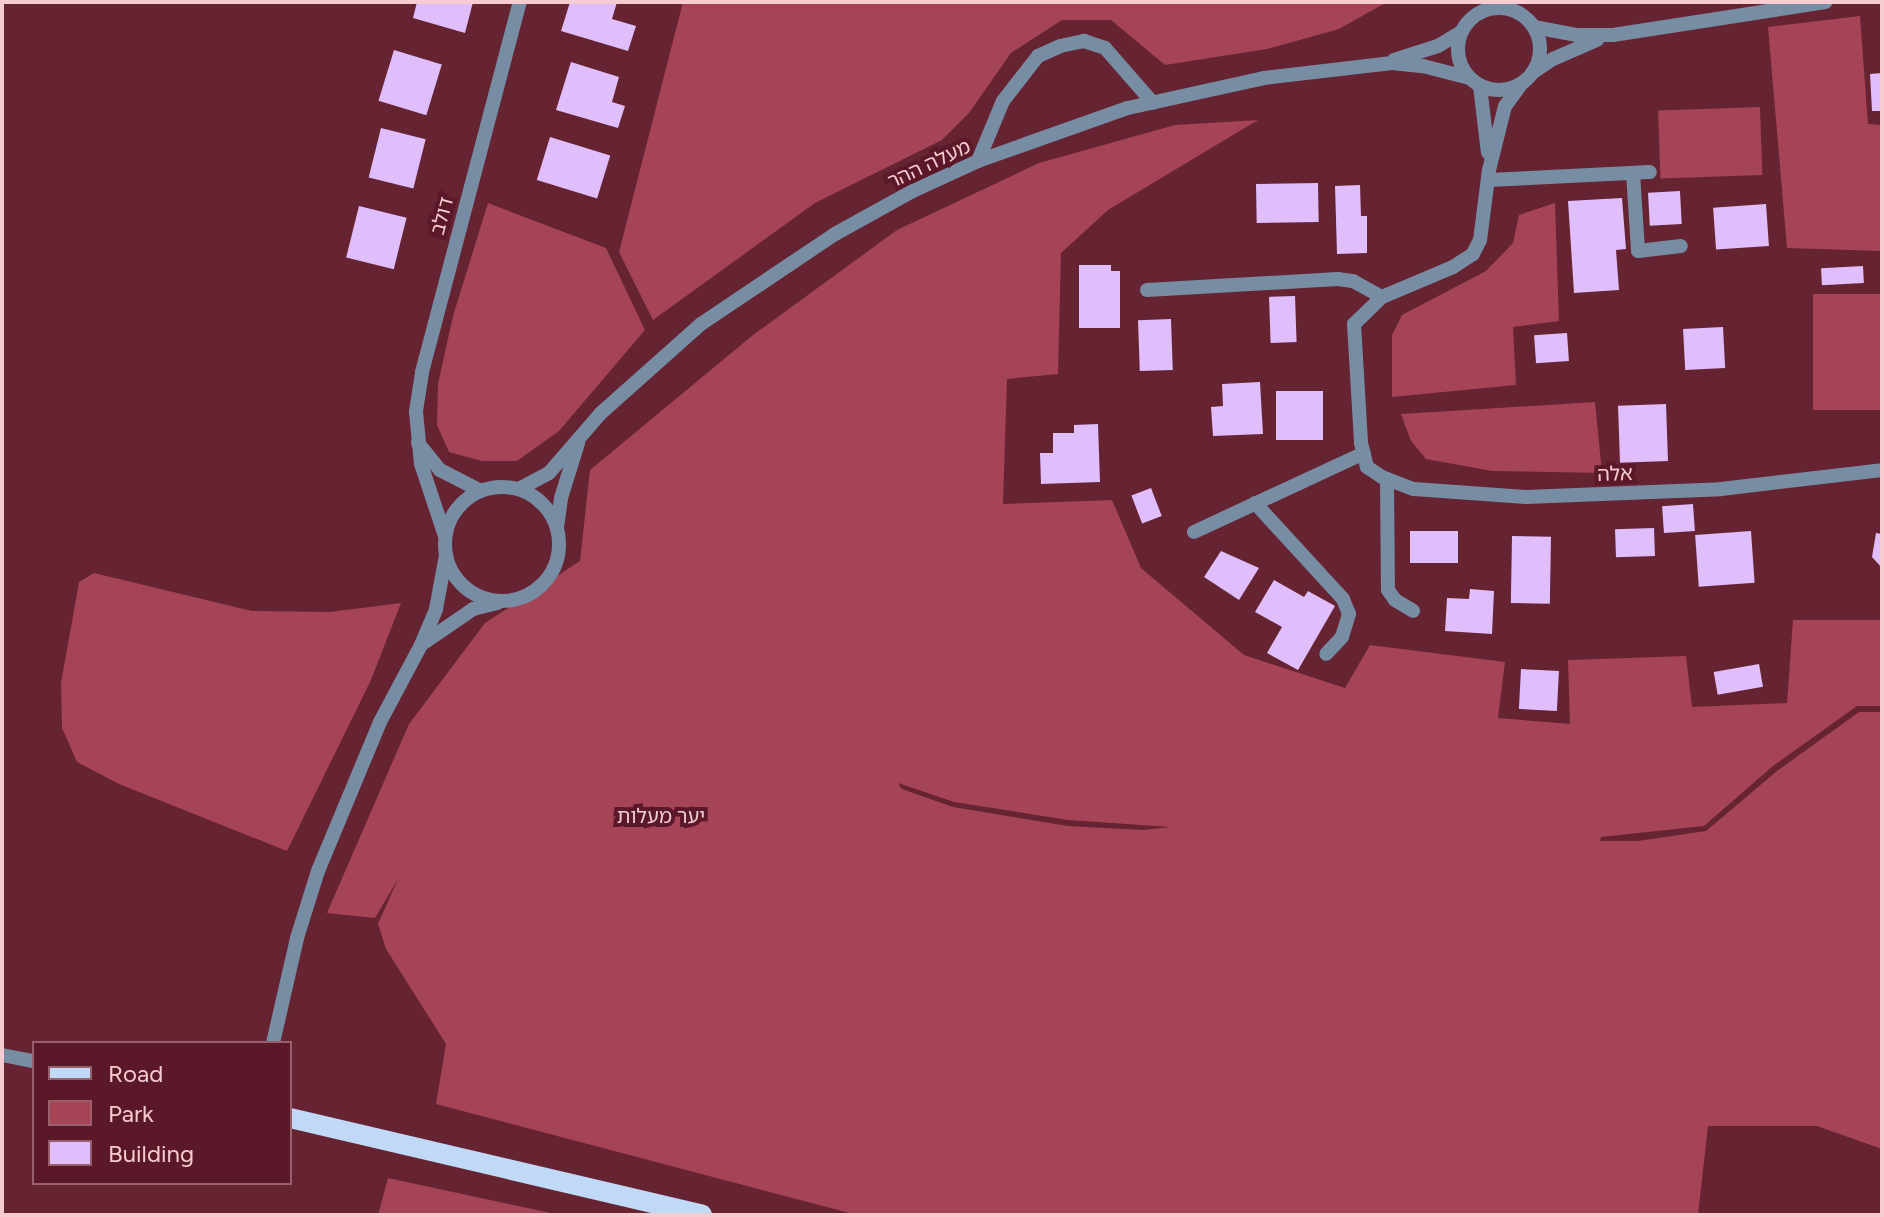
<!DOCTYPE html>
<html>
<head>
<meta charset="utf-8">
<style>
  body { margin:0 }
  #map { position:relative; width:1884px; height:1217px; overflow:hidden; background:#662332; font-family:Figtree,"Noto Sans Hebrew",sans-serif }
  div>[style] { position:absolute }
  .green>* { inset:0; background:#a54357; transform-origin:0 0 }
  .building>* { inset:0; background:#e0bdfb; transform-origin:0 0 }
  .minor>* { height:14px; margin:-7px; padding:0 7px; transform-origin:7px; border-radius:7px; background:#778da4 }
  .minor>.ring { margin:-7px; padding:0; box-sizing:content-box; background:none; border:14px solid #778da4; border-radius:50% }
  .major>* { height:20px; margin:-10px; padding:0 10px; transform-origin:10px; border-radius:10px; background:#bfd9f6 }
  span { translate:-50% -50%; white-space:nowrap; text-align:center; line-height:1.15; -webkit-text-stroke:8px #5a1828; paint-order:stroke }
  .street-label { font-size:20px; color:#f6ccd1 }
  .park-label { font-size:20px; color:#eeced2 }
  .frame { position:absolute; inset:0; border:4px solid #f6ccd1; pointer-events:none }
  .legend { position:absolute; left:32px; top:1041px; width:260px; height:144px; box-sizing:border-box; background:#5a1828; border:2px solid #98606c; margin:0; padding:10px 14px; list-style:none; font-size:24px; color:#f6ccd1 }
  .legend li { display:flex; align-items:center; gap:16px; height:40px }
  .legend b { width:40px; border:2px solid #98606c }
</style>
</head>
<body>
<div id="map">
  <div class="green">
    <div style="clip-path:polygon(683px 2px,1387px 2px,1339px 29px,1267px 49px,1165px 65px,1111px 20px,1062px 20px,1011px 53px,969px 113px,942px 140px,815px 203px,653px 320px,619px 252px)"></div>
    <div style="clip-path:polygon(1860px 16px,1868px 124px,1882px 125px,1882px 251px,1787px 248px,1768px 27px)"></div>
    <div style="left:1760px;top:107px;width:68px;height:102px;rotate:88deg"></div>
    <div style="clip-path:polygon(evenodd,1258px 120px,1108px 210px,1061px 253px,1058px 374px,1007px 379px,1003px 504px,1112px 500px,1141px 568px,1244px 655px,1345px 688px,1370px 645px,1505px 662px,1498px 718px,1570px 724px,1568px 660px,1686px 656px,1692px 707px,1787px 703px,1793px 620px,1882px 620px,1882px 706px,1857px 706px,1773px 766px,1704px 826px,1601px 837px,1600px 841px,1638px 841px,1706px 831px,1777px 771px,1859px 712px,1882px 712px,1882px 1149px,1817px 1126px,1708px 1126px,1698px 1215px,857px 1215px,436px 1104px,446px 1044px,386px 949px,378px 924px,398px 879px,375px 918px,327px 913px,409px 724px,485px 623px,580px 561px,590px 470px,753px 335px,897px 230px,1039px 163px,1175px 125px,1258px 120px,898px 783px,954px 802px,1068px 820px,1170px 827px,1143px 830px,1068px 826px,953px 807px,902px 789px,898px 783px)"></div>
    <div style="clip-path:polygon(488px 203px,606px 248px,645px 330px,559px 431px,517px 461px,482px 461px,449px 452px,437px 425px,438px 384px,453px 316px)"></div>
    <div style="clip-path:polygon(1555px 203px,1559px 321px,1513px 327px,1516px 385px,1392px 397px,1392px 335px,1402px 315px,1486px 271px,1513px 243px,1519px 215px)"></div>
    <div style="left:1882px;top:294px;width:116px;height:69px;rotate:90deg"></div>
    <div style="clip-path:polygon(1595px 402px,1602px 473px,1492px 471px,1426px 459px,1411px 441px,1401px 414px)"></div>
    <div style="clip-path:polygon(94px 573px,252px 611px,330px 612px,401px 603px,371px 680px,287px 851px,119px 784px,77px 762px,62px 728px,61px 683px,79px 582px)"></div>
    <div style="clip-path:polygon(388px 1178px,560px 1215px,378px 1215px)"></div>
  </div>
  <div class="building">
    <div style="clip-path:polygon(417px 2px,473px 2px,465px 33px,413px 18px)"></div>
    <div style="clip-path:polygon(570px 2px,617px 2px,612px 19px,636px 26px,628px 51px,561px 31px)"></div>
    <div style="left:394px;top:50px;width:50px;height:53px;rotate:17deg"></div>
    <div style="clip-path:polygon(571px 62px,619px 77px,612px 102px,625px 106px,618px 128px,556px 110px)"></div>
    <div style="clip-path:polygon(1882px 73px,1882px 111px,1872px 111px,1870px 74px)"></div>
    <div style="left:381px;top:128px;width:46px;height:51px;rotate:14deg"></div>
    <div style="left:550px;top:137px;width:63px;height:45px;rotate:17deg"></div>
    <div style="left:1318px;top:183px;width:39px;height:62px;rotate:89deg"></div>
    <div style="clip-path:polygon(1360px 185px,1361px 216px,1367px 216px,1367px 253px,1337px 254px,1335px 186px)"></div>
    <div style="left:1680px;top:191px;width:33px;height:32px;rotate:87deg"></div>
    <div style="clip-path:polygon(1622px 198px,1626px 249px,1616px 250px,1619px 290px,1574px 293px,1568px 201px)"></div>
    <div style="left:1766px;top:204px;width:42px;height:53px;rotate:86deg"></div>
    <div style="left:359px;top:206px;width:49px;height:53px;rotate:14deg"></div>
    <div style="clip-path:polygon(1079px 265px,1111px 265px,1111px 271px,1120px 271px,1120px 328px,1079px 328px)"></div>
    <div style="left:1863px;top:266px;width:17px;height:42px;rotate:87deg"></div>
    <div style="left:1295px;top:296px;width:46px;height:26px;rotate:88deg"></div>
    <div style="left:1171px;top:319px;width:51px;height:33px;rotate:88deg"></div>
    <div style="left:1723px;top:327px;width:41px;height:40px;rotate:87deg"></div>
    <div style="left:1567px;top:333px;width:28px;height:33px;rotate:86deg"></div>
    <div style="clip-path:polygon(1260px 382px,1263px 434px,1213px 436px,1211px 407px,1223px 406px,1222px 384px)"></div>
    <div style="left:1323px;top:391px;width:49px;height:47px;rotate:90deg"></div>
    <div style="left:1666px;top:404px;width:57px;height:48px;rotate:88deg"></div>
    <div style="clip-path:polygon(1098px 424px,1100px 482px,1041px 484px,1040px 453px,1053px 453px,1053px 433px,1074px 433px,1074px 425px)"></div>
    <div style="left:1151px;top:488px;width:30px;height:21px;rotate:69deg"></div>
    <div style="left:1693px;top:504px;width:27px;height:31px;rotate:86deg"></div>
    <div style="left:1654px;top:528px;width:28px;height:39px;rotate:88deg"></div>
    <div style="left:1410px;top:531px;width:48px;height:32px"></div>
    <div style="left:1751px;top:531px;width:52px;height:56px;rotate:86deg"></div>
    <div style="clip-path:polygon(1876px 533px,1882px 534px,1882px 568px,1872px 557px)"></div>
    <div style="left:1512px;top:536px;width:39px;height:67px;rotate:1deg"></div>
    <div style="clip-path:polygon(1221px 551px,1259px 568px,1239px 600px,1204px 577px)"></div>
    <div style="clip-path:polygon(1274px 580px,1304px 597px,1308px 591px,1335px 606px,1298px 670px,1267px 653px,1282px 627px,1255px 612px)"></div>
    <div style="clip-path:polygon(1470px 589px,1494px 591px,1492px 634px,1445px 631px,1447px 598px,1469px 599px)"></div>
    <div style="left:1759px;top:664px;width:23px;height:46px;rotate:80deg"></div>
    <div style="left:1521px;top:669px;width:38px;height:40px;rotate:3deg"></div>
  </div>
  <div class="minor">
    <div class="ring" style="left:1458px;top:8px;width:68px;height:68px"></div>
    <div style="left:1534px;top:27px;width:44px;rotate:10.5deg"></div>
    <div style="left:1577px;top:35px;width:36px"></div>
    <div style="left:1613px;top:35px;width:215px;rotate:-8.8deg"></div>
    <div style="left:1394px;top:60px;width:46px;rotate:-17.7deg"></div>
    <div style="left:1438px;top:46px;width:26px;rotate:-31deg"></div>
    <div style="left:1532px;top:73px;width:25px;rotate:-34deg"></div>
    <div style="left:1553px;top:59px;width:48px;rotate:-23.4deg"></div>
    <div style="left:1522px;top:83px;width:29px;rotate:126deg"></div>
    <div style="left:1505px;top:106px;width:66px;rotate:104deg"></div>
    <div style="left:1489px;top:170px;width:71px;rotate:97.3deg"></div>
    <div style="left:1480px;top:240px;width:16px;rotate:117deg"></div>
    <div style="left:1473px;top:254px;width:24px;rotate:147deg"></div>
    <div style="left:1453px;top:267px;width:77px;rotate:157.1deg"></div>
    <div style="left:1382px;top:297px;width:39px;rotate:136deg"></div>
    <div style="left:1354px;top:324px;width:119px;rotate:86.6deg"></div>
    <div style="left:1361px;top:443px;width:25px;rotate:76deg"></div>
    <div style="left:1367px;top:467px;width:18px;rotate:34deg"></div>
    <div style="left:1382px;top:477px;width:34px;rotate:21deg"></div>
    <div style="left:1414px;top:489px;width:112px;rotate:4.1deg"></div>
    <div style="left:1526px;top:497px;width:195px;rotate:-2.3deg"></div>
    <div style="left:1721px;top:489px;width:162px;rotate:-6.7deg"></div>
    <div style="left:1480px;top:86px;width:67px;rotate:83.2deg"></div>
    <div style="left:978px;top:161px;width:65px;rotate:-67.4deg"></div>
    <div style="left:1003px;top:101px;width:57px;rotate:-52.1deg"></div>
    <div style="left:1038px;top:56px;width:24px;rotate:-24deg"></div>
    <div style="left:1060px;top:46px;width:25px;rotate:-12deg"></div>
    <div style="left:1084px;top:41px;width:22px;rotate:18deg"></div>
    <div style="left:1105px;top:48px;width:73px;rotate:48.9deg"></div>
    <div style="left:1633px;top:173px;width:78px;rotate:86.3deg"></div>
    <div style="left:1638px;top:251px;width:43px;rotate:-6.6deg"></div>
    <div style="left:1488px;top:180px;width:162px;rotate:-2.8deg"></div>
    <div style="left:1147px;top:290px;width:191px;rotate:-3.3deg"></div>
    <div style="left:1338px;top:279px;width:15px;rotate:8deg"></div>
    <div style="left:1353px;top:281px;width:33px;rotate:29deg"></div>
    <div style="left:418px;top:443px;width:35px;rotate:51deg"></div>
    <div style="left:440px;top:470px;width:46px;rotate:27.1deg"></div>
    <div style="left:1387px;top:479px;width:111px;rotate:89.5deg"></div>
    <div style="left:1388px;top:590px;width:12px;rotate:55deg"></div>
    <div style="left:1395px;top:600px;width:21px;rotate:31deg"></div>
    <div class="ring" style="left:445px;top:487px;width:100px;height:100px"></div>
    <div style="left:519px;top:489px;width:34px;rotate:-28deg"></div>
    <div style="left:549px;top:473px;width:79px;rotate:-49.1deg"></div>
    <div style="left:601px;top:413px;width:134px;rotate:-41.7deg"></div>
    <div style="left:701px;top:324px;width:161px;rotate:-33.9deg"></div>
    <div style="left:835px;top:234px;width:89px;rotate:-28.9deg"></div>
    <div style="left:913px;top:191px;width:72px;rotate:-24.8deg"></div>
    <div style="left:978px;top:161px;width:159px;rotate:-19.5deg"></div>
    <div style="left:1128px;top:108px;width:139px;rotate:-12.4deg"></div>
    <div style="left:1264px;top:78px;width:129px;rotate:-6.7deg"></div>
    <div style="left:1392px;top:63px;width:31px;rotate:6deg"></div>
    <div style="left:1423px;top:66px;width:48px;rotate:14.6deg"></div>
    <div style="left:1255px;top:503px;width:130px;rotate:47.5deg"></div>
    <div style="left:1343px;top:599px;width:16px;rotate:68deg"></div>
    <div style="left:1349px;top:614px;width:24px;rotate:107deg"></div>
    <div style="left:1342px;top:637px;width:23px;rotate:133deg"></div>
    <div style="left:557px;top:527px;width:29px;rotate:-82deg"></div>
    <div style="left:561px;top:498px;width:58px;rotate:-72.8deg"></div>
    <div style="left:1194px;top:532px;width:187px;rotate:-24.9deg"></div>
    <div style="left:445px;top:536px;width:76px;rotate:-108.4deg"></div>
    <div style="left:421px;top:464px;width:53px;rotate:-95.4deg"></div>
    <div style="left:416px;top:411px;width:39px;rotate:-81deg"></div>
    <div style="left:422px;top:372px;width:383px;rotate:-75.2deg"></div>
    <div style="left:425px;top:642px;width:58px;rotate:-34.5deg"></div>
    <div style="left:473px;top:609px;width:25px;rotate:-14deg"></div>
    <div style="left:273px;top:1043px;width:108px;rotate:-77.1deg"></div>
    <div style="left:297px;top:938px;width:70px;rotate:-72.6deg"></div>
    <div style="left:318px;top:871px;width:161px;rotate:-67.4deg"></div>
    <div style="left:380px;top:722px;width:87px;rotate:-62deg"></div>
    <div style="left:421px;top:645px;width:39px;rotate:-67deg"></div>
    <div style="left:436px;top:609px;width:55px;rotate:-79.5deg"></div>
    <div style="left:2px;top:1055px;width:33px;rotate:11deg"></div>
  </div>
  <div class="major">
    <div style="left:290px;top:1118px;width:423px;rotate:13.2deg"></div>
  </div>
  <div class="street-label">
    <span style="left:929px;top:164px;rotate:-25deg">מעלה ההר</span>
    <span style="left:442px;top:216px;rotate:-75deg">דולב</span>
    <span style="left:1615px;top:474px;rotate:-2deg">אלה</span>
  </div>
  <div class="park-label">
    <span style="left:661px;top:816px">יער מעלות</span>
  </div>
  <div class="frame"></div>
  <ul class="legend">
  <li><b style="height:10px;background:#bfd9f6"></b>Road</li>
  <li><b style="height:22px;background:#a54357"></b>Park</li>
  <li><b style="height:22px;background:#e0bdfb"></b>Building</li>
  </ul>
</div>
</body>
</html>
